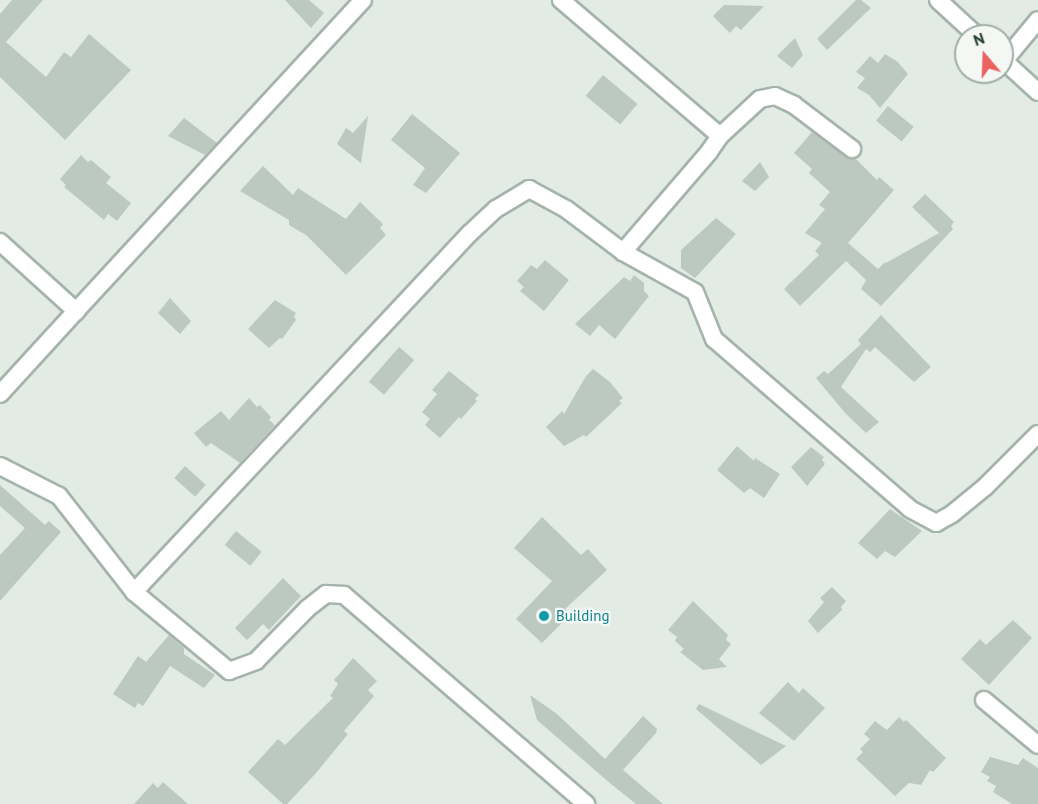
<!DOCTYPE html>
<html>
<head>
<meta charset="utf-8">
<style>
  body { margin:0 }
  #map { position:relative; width:1038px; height:804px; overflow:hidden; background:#e2ece5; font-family:"PT Sans",sans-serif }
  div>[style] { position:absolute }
  .building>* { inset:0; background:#bbc9c0; transform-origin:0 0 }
  .roads { filter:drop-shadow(2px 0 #a5b4ab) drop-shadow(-2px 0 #a5b4ab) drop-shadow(0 2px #a5b4ab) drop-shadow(0 -2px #a5b4ab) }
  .street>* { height:16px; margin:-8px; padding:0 8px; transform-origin:8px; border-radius:8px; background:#fff }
  .dots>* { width:16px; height:16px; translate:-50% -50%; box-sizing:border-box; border:3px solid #f3f8f4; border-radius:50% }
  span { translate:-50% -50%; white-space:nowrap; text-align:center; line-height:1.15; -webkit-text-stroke:4.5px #f3f8f4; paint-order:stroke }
  .culture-label { font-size:15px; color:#0d838f }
  .left { translate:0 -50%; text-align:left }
  .north { position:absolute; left:954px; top:24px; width:60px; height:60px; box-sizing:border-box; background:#f3f8f4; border:2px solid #a0ada5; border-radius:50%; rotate:341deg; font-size:16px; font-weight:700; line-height:24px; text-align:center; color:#233c2f }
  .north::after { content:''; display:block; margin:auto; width:21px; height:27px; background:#eb6261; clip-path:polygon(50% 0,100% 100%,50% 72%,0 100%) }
</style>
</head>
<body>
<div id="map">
  <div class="building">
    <div style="clip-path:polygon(12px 0,43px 0,6px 42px,46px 77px,64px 52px,71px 57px,89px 34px,131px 70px,65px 140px,0 77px,0 14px)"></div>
    <div style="clip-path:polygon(285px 0,309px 0,324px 13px,311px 28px)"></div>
    <div style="clip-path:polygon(856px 0,861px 0,871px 8px,827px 50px,817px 39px)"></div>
    <div style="clip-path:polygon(724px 5px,764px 6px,741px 30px,736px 26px,730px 33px,713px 16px)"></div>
    <div style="clip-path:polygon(795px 38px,803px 55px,792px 68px,777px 56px)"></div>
    <div style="clip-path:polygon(885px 54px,898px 62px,908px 74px,880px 108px,869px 95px,857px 88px,865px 78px,856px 72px,870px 56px,878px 63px)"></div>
    <div style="left:603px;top:75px;width:45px;height:27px;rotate:40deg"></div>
    <div style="left:888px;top:106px;width:33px;height:19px;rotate:39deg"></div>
    <div style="clip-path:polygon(412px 114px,460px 153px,426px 193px,413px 185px,425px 168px,391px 140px)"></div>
    <div style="clip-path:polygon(368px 116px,361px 163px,337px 144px,346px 128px,353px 133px)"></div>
    <div style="clip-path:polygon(184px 118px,217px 143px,205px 155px,168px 136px)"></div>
    <div style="clip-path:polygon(812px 132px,846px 157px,856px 159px,877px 180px,879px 177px,894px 190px,848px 243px,878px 269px,885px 262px,886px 263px,939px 233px,912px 207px,925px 194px,954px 222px,951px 226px,953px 229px,881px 306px,861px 289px,866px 280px,846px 261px,800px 306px,784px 289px,819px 255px,815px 251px,822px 243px,805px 233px,825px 209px,819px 205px,830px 192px,809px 173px,812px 169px,794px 153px)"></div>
    <div style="clip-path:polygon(81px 155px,88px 162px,91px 160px,111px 177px,106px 183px,131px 203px,117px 221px,108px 214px,104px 220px,64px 187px,66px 185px,60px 179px)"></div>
    <div style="clip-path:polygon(760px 162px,769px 177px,755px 191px,742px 181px)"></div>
    <div style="clip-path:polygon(263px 166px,293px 195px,298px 188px,346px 219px,360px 202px,383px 224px,380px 228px,386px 235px,346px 275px,306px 235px,289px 225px,289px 220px,240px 191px)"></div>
    <div style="clip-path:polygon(716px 218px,736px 234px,695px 278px,681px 268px,681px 250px)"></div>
    <div style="clip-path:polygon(545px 260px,569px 280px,544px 311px,520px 291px,524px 287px,517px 281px,531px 265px,537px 269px)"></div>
    <div style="clip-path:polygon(634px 275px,644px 283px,644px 291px,649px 296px,615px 339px,599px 325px,590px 336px,575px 324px,624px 277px,630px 281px)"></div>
    <div style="clip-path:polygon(170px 298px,191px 321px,180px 334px,158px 313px)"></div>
    <div style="clip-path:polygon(275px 300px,296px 313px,294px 316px,296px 320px,282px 339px,280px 338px,269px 348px,248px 329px)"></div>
    <div style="clip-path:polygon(881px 315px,931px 367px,914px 382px,875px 347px,870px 352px,866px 349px,841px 387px,879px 422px,866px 433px,846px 414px,816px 378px,824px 371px,828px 374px,861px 344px,858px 340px)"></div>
    <div style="left:399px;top:347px;width:20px;height:46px;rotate:41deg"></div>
    <div style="clip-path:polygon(593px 369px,610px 382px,623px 398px,619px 401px,622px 403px,586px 437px,584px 435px,564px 446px,546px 427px,562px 411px,564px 414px,586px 376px)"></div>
    <div style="clip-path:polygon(449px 371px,479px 395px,475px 399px,477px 401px,461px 419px,459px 417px,440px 438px,425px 425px,430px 419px,422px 412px,437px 394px,432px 390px)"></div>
    <div style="clip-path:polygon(249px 398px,257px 407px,260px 405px,271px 417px,269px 420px,275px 425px,240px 463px,211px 443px,206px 447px,194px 433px,221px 411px,229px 420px)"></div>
    <div style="clip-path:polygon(737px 446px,754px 461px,755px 458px,780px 474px,764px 498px,750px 488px,744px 493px,717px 470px)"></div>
    <div style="clip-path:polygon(811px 447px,824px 457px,822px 460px,825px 464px,807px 486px,791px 467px)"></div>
    <div style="left:185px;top:466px;width:28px;height:16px;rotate:42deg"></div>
    <div style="clip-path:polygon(0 485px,45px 525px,49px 521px,61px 532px,0 601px,0 555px,25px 528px,0 506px)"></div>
    <div style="clip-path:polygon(890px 509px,922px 531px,895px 557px,885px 551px,877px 559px,858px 543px)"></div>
    <div style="clip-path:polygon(542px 517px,581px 555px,588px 549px,607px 570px,565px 609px,571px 614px,542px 643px,516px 619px,552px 581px,514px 548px)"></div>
    <div style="left:236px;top:531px;width:33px;height:18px;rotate:39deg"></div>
    <div style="clip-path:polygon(283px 578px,301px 596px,269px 630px,263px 624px,247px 640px,235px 628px)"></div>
    <div style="clip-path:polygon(832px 587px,846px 601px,841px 607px,842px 610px,818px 633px,808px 621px,824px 602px,820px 598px)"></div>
    <div style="clip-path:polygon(693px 601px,728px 635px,726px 640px,731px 644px,719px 659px,727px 667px,703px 670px,680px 652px,684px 649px,675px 641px,677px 637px,668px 630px)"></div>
    <div style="clip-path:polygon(1013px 620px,1032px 638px,989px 685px,961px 659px,980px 639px,986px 645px)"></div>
    <div style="clip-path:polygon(169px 635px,184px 648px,184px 654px,215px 675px,204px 688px,170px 666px,143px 706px,138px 703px,135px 708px,113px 694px,138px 656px,146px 662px)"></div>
    <div style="clip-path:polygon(353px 658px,377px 681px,368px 690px,374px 696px,344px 731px,348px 734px,316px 773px,287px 804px,283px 804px,248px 772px,278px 739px,285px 745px,333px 698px,330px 696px,338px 684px,334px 680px)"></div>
    <div style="clip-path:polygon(788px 682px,799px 693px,803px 688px,825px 708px,794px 741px,759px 713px)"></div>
    <div style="clip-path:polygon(530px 695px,557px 714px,605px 759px,643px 716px,657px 729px,656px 733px,623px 770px,663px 804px,636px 804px,611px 784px,537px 720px)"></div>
    <div style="clip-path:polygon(699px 704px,786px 746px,761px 765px,696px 709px)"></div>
    <div style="clip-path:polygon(899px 717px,904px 722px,906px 720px,946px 758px,933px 772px,930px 770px,921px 785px,909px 783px,895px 796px,856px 759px,863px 752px,860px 749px,870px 739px,864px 734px,875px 721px,887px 730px)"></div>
    <div style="clip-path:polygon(990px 757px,1018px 765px,1023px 758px,1038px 768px,1038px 804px,1012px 804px,993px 792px,996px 786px,987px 781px,990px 777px,981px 772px)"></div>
    <div style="clip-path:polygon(163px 782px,188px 804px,134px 804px,153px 783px,158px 788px)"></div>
  </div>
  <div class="roads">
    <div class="street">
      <div style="left:561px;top:0;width:209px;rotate:40.5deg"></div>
      <div style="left:720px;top:136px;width:19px;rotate:125deg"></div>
      <div style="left:709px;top:152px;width:132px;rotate:130.7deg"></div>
      <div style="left:938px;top:0;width:53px;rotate:42.7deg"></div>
      <div style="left:1002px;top:59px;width:49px;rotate:42.5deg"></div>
      <div style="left:1004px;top:61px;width:53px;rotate:-50.3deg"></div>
      <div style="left:720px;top:136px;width:54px;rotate:-42.8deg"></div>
      <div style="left:760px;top:99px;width:15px;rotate:-11deg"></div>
      <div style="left:775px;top:96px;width:21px;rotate:25deg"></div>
      <div style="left:794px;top:105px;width:73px;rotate:37.2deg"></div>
      <div style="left:0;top:242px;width:103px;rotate:42.2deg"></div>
      <div style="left:76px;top:311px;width:423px;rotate:-47.3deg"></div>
      <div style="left:0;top:394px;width:113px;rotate:-47.5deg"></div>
      <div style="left:0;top:466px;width:66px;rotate:27deg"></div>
      <div style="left:59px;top:496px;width:122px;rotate:52deg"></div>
      <div style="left:134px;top:592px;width:124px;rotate:39.7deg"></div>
      <div style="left:229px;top:671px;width:29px;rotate:-20deg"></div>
      <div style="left:256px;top:661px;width:74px;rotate:-45.5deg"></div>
      <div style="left:308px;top:608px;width:23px;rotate:-38deg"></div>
      <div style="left:326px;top:594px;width:18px;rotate:3deg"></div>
      <div style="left:344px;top:595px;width:320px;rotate:40.8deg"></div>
      <div style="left:134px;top:592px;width:490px;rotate:-46.9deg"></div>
      <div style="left:469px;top:234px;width:37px;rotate:-43deg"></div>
      <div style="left:496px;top:209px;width:39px;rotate:-31deg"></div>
      <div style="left:529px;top:189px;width:42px;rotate:28.4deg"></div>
      <div style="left:566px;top:209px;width:71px;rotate:37deg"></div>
      <div style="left:623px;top:252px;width:82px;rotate:29.1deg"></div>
      <div style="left:695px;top:292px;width:51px;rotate:68deg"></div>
      <div style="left:714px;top:339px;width:259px;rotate:40.9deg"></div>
      <div style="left:910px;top:509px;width:30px;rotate:28deg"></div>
      <div style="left:936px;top:523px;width:18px;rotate:-29deg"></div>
      <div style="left:952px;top:514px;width:43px;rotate:-39.3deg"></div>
      <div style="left:985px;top:487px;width:75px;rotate:-45deg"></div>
      <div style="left:984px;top:700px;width:70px;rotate:39.8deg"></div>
    </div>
  </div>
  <div class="dots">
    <div style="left:544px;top:616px;background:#0f9aa8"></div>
  </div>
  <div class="culture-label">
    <span class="left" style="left:556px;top:616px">Building</span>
  </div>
  <div class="north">N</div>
</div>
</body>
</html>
